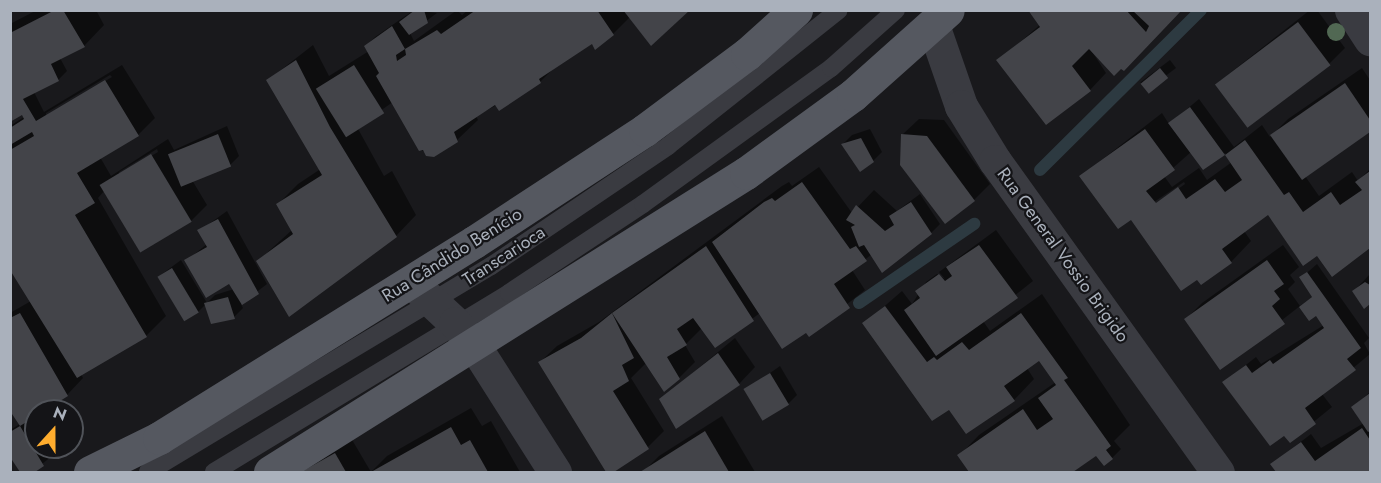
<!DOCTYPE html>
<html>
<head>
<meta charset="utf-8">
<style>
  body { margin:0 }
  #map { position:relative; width:1381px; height:483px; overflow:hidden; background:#19191c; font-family:Jost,sans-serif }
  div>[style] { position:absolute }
  .shadow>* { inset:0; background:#0007; transform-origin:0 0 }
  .stream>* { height:12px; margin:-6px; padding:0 6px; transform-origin:6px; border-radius:6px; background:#2d3a41 }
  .building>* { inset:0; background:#434449; transform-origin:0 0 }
  .lane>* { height:18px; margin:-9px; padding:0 9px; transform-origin:9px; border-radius:9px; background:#3a3b41 }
  .street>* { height:33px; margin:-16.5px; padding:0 16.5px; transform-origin:16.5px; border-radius:16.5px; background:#3a3b41 }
  .primary>* { height:33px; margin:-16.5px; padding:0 16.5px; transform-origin:16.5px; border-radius:16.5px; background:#555860 }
  .trees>* { width:18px; height:18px; margin:-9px; border-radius:50%; background:#516853 }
  span { translate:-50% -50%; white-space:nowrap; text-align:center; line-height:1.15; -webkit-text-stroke:4.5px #141417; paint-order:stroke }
  .street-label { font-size:18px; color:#aab1bc }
  .frame { position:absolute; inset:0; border:12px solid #aab1bc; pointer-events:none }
  .north { position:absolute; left:24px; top:399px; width:60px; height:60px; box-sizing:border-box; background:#141417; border:2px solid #505359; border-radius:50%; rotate:21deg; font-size:16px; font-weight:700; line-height:24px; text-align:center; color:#aab1bc }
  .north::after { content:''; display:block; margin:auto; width:21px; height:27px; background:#ffad2e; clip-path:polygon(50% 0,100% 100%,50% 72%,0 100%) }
</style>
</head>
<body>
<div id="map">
  <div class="shadow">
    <div style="clip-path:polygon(evenodd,37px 10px,96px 10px,104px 25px,84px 46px,60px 58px,67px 71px,58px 80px,34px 92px,44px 112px,122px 65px,155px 118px,138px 135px,100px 157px,111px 176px,168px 139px,174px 150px,227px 126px,239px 156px,230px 165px,192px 180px,207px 205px,191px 221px,105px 190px,98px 198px,166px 316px,146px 336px,81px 374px,83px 378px,67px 395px,29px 418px,36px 429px,36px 447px,47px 447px,52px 456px,32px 472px,22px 472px,10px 454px,10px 430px,20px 424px,10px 408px,10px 313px,31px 301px,10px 267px,10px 126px,24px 117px,22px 113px,10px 120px,10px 24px,37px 10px,110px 75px,112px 77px,46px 116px,46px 113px,110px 75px,37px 10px,157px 149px,158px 152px,119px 175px,119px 172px,157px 149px)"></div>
    <div style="clip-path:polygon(414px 10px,437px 13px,410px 33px,414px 41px,457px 10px,462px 15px,468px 10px,687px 10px,630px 17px,613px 34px,593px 42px,556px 66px,540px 82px,476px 116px,478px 120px,457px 140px,434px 155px,420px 150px,393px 102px,357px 127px,384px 176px,392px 171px,416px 215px,396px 236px,258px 261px,292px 230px,278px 204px,298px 184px,322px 168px,268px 80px,313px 45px,329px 76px,369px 51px,366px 46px,375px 37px)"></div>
    <div style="clip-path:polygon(1030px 10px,1180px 10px,1124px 69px,1089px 47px,1106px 73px,1090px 90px,998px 61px,1041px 24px)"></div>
    <div style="clip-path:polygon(1310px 10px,1317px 10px,1345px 48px,1329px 64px,1216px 84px)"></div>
    <div style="left:1170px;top:60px;width:10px;height:37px;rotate:53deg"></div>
    <div style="clip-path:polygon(evenodd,1362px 68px,1370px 80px,1370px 130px,1305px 176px,1319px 196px,1352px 172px,1358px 181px,1370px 169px,1370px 246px,1332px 274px,1317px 254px,1268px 213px,1244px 231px,1251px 241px,1231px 262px,1131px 218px,1081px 176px,1162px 113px,1169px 124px,1199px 99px,1234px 147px,1262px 125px,1270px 137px,1288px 119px,1362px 68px,1191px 152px,1203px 168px,1225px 153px,1232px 162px,1207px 180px,1199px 168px,1172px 187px,1164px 176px,1191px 152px,1362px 68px,1184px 182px,1185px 184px,1154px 206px,1154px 202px,1184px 182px)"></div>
    <div style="clip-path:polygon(919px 119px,944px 120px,990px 184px,974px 200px,902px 135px)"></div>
    <div style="clip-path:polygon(870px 129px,882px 152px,873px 161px,843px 144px,852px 135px)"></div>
    <div style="clip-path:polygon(819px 167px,852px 213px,874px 190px,897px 211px,920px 194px,940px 224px,931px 233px,872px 254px,852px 270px,865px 290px,809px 334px,760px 313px,715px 346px,702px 328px,685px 345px,695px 362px,677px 380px,646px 363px,631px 378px,664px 431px,648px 447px,608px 472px,540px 362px,557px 346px,599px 322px,782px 186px,789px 182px,792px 186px)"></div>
    <div style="clip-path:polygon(227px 211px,267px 284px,241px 304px,243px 308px,234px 317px,206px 304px,198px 312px,158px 277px,181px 260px,207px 303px,215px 295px,234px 289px,230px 282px,186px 261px,207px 244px,199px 231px)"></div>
    <div style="clip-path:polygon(996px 230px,1033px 281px,983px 321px,990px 331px,1042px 294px,1130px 425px,1114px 441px,1121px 449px,1112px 458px,1097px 454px,1071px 472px,971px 472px,959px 456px,979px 435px,1056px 382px,1039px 359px,1027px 368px,1034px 379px,1014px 400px,949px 408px,864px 324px,902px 291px,912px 304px,926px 282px,937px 274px,945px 279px,939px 272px)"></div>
    <div style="clip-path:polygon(1283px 245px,1299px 267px,1290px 275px,1295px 282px,1288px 289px,1300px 306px,1221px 368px,1186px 319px,1202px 303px)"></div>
    <div style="clip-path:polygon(1317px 264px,1369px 338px,1364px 343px,1370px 354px,1322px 394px,1332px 407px,1290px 441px,1224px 382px,1256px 357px,1261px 364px,1324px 325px,1316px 314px,1301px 307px,1313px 296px,1301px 278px)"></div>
    <div style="clip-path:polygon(1370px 274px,1370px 302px,1364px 307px,1354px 291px)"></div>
    <div style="clip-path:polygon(735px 338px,755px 367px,739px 384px,660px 400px)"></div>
    <div style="clip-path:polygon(780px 366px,797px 395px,788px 404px,746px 390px)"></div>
    <div style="clip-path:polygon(1370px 392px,1370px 472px,1278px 472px,1272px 464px,1311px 434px,1321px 448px,1364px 423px,1353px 407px)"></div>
    <div style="clip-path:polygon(471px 408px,482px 426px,491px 421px,520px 472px,301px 472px,315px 459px,351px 438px,371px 472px,387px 456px)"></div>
    <div style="clip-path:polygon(722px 416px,755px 472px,643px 472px,659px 456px)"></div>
  </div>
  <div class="stream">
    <div style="left:1040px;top:170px;width:227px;rotate:-44.8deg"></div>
    <div style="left:859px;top:303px;width:140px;rotate:-34.5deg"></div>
  </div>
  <div class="building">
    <div style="clip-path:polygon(55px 10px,63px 10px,85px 47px,51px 64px,59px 81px,23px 99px,36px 121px,105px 80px,139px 136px,77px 173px,95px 203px,75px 215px,147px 337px,77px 378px,10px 270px,10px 150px,34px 136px,32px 132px,10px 145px,10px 128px,24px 119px,22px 115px,10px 122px,10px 33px)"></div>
    <div style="clip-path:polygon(415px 10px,424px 10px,428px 23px,409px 35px,399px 22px)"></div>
    <div style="clip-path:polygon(476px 10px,597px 10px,614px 35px,595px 50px,592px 44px,539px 79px,541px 83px,499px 111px,495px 105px,454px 132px,458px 142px,434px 157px,426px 156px,423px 150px,419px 151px,376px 76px,379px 73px,364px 46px,392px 26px,405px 49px,396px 55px,397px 61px,406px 55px,405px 49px,437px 30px,441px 34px)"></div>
    <div style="clip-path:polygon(623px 10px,690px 10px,651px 46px)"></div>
    <div style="clip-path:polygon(1028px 10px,1126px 10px,1146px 32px,1149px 26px,1132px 10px,1182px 10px,1124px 71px,1121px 69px,1114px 76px,1089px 49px,1072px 66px,1091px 91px,1046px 125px,996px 60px,1040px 27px)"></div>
    <div style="left:1298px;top:22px;width:54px;height:104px;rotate:53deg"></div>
    <div style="clip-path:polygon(296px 60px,330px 127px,397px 237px,289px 317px,256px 261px,293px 234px,276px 204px,322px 175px,266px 80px)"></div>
    <div style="left:354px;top:65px;width:57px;height:45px;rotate:58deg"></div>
    <div style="left:1160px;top:68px;width:13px;height:25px;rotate:51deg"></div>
    <div style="clip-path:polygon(1345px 83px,1370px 120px,1370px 132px,1302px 180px,1270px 135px)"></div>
    <div style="clip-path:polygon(1190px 107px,1225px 155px,1245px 140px,1284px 195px,1289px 192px,1303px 212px,1331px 192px,1340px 205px,1362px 190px,1355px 182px,1370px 171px,1370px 248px,1332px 277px,1317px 256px,1303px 266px,1268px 215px,1222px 249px,1232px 263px,1201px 285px,1197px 280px,1181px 291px,1131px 220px,1118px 229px,1079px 176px,1145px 129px,1175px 170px,1146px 191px,1156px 203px,1178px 187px,1186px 199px,1215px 179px,1225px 192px,1242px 180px,1225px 155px,1203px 170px,1168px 123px)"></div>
    <div style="left:218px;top:134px;width:35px;height:54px;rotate:68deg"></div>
    <div style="clip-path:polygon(901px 134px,927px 136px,975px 201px,945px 224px,900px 165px)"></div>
    <div style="clip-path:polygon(861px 138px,874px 162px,860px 172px,841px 144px)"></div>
    <div style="left:151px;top:154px;width:79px;height:60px;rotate:59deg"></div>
    <div style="clip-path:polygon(802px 182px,850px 249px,856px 246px,867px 261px,834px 284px,850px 308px,809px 337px,806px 333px,782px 349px,712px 242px,764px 202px,772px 198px,775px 201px)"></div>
    <div style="clip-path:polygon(911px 202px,932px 234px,882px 273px,864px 245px,859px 247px,851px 227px,855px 225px,846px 220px,856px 205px,885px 231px,894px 225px,889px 216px)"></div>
    <div style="clip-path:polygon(218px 219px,259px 294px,242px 305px,229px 284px,206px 298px,184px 260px,207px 247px,197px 230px)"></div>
    <div style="clip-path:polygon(979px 245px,1018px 298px,936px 356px,904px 310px,920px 298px,915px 291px,939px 274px,945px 281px,952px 276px,946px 267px)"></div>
    <div style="clip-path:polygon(706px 246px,754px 321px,715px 348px,693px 318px,677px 329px,687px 345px,667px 357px,680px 379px,664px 392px,612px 313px)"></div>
    <div style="clip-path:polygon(1267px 260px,1284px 284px,1274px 291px,1280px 299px,1272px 306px,1285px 324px,1220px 370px,1184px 319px)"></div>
    <div style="left:172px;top:268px;width:52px;height:17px;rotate:59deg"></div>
    <div style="clip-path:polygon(1307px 272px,1361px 348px,1347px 359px,1356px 370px,1305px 408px,1316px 424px,1290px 443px,1284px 436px,1270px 446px,1222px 382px,1246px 365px,1252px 373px,1270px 360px,1273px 364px,1324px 328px,1316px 316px,1309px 321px,1299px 307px,1312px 297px,1299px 277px)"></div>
    <div style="clip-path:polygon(1365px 282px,1370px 285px,1370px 304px,1364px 309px,1352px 291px)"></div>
    <div style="clip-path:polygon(228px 297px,235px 319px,211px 324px,204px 303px)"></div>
    <div style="clip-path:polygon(885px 306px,927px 362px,934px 357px,937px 360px,962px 342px,969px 350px,1021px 313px,1068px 378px,1064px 380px,1111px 446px,1106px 450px,1113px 459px,1104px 466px,1096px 456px,1073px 472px,969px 472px,957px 455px,1023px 409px,1037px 430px,1053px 419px,1038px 398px,1056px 385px,1039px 361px,1004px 386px,1015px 401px,966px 434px,949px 410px,932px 421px,862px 323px)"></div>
    <div style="clip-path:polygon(20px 313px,68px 396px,44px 411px,36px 411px,36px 416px,20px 426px,10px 411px,10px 318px)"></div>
    <div style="clip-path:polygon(612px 313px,634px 358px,622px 365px,629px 381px,613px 391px,649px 449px,614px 472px,606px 472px,538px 362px,581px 338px)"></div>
    <div style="clip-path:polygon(718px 353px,740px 385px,676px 429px,659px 399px)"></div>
    <div style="left:770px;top:373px;width:37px;height:31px;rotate:59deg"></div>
    <div style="clip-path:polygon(1370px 393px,1370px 431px,1368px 432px,1351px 407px)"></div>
    <div style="clip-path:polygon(20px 426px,44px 466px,35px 472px,20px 472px,10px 457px,10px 432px)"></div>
    <div style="clip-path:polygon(451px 427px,461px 445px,470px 440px,488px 472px,371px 472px)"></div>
    <div style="clip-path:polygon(1362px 428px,1370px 440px,1370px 472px,1276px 472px,1270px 464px,1301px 442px,1315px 461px)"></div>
    <div style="clip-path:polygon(705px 431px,729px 472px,640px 472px)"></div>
    <div style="clip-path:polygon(335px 453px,346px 472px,301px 472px)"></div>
  </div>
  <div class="lane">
    <div style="left:148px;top:472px;width:400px;rotate:-31deg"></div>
    <div style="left:491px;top:266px;width:214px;rotate:-34.1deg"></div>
    <div style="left:668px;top:146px;width:218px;rotate:-38.5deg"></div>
    <div style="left:214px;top:472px;width:345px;rotate:-31.2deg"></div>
    <div style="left:509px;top:293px;width:161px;rotate:-33.6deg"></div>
    <div style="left:643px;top:204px;width:232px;rotate:-35.9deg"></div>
    <div style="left:831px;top:68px;width:87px;rotate:-41.7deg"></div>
  </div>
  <div class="street">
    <div style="left:1351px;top:10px;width:35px;rotate:57deg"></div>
    <div style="left:933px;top:25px;width:86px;rotate:70.9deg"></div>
    <div style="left:961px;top:106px;width:65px;rotate:58.3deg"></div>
    <div style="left:995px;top:161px;width:383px;rotate:54.4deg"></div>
    <div style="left:411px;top:282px;width:60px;rotate:43deg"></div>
    <div style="left:455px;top:323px;width:29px;rotate:49deg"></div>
    <div style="left:474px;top:345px;width:151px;rotate:57.5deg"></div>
  </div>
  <div class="primary">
    <div style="left:90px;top:472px;width:77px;rotate:-26.2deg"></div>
    <div style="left:159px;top:438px;width:371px;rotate:-31.9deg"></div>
    <div style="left:474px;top:242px;width:204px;rotate:-33.2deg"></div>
    <div style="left:645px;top:130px;width:127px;rotate:-36.7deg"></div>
    <div style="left:747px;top:54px;width:66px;rotate:-41.9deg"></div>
    <div style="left:270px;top:472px;width:562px;rotate:-32.14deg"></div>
    <div style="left:746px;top:173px;width:132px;rotate:-36.1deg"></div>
    <div style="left:853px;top:95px;width:127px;rotate:-41.8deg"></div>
  </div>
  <div class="trees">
    <div style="left:1336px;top:32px"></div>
  </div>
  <div class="street-label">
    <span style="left:452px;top:255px;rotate:-32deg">Rua Cândido Benício</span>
    <span style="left:1063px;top:255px;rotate:54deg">Rua General Vossio Brigido</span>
    <span style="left:504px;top:256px;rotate:-33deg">Transcarioca</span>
  </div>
  <div class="frame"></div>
  <div class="north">N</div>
</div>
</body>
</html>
